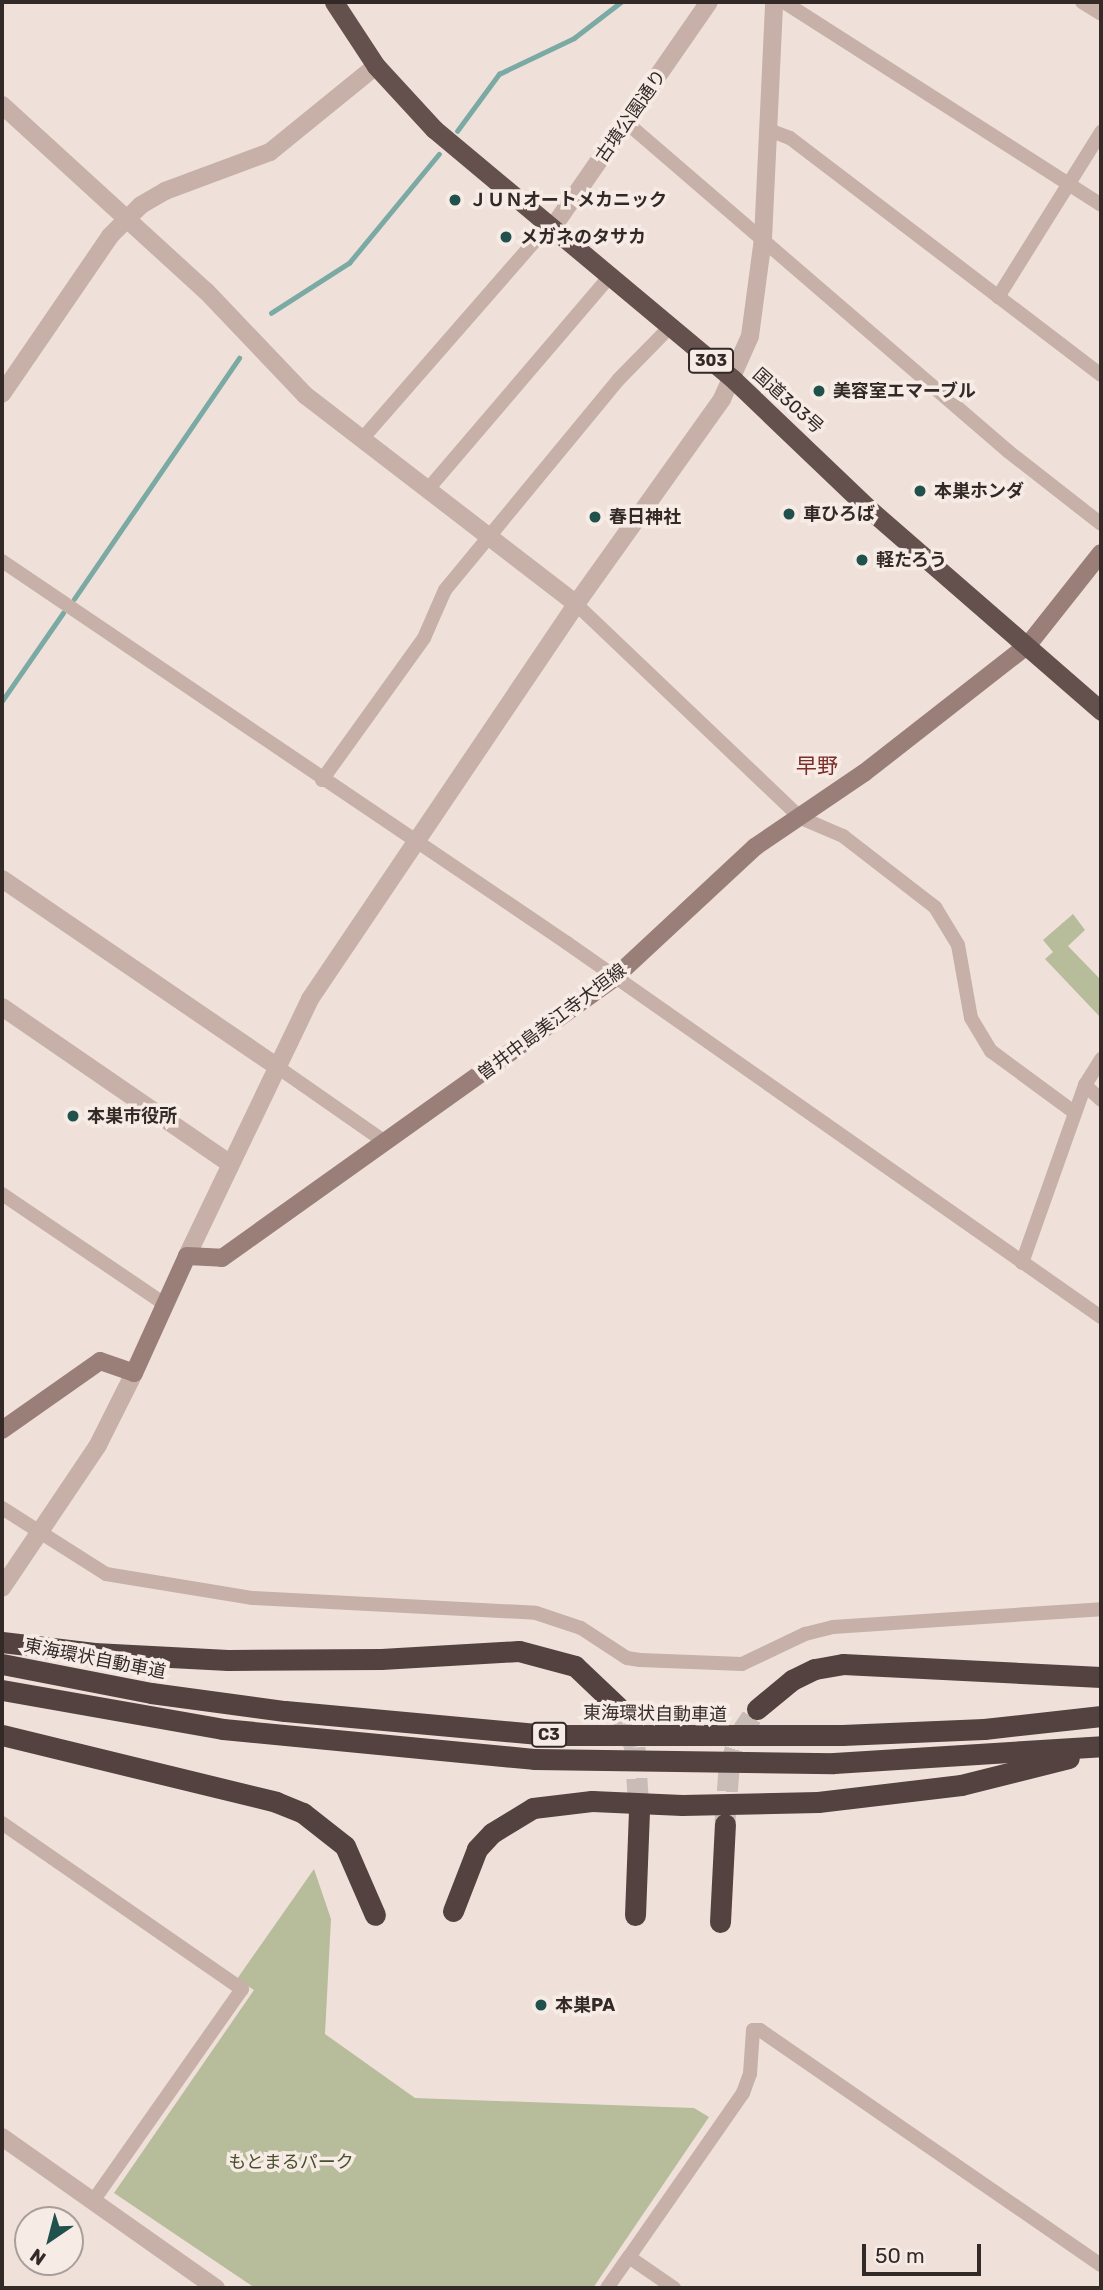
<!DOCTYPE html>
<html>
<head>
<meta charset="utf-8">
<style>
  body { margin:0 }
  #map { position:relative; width:1103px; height:2290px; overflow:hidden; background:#efe1da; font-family:Rubik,"Noto Sans JP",sans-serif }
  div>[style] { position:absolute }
  .green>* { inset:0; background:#b7bc9b }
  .stream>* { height:4.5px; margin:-2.25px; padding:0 2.25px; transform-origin:2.25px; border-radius:2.25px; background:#7ba9a4 }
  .motorway-tunnel>* { height:21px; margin-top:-10.5px; transform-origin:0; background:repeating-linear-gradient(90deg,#c9bcb6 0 21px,transparent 0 31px) }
  .minor>* { height:14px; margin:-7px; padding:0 7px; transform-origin:7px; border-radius:7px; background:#c6b0a7 }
  .tertiary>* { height:18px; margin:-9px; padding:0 9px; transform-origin:9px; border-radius:9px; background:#c6b0a7 }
  .secondary>* { height:18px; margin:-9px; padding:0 9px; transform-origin:9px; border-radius:9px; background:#997f78 }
  .trunk>* { height:19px; margin:-9.5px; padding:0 9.5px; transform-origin:9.5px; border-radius:9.5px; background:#64504c }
  .motorway>* { height:21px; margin:-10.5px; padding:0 10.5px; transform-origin:10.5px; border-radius:10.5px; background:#53423f }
  .dots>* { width:19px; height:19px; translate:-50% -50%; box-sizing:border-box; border:4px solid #f7ece5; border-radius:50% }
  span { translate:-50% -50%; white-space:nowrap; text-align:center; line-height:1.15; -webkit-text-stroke:7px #f7ece5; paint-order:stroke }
  .shield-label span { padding:2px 5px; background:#f7ece5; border:2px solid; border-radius:5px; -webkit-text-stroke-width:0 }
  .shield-label { font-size:16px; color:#332927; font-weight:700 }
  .street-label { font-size:18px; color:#332927 }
  .poi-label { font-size:18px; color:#332927; font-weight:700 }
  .left { translate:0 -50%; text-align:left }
  .park-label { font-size:18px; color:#484f2d }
  .quarter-label { font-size:21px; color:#7b2d27 }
  .frame { position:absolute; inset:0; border:4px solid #332927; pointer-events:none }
  .north { position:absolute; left:14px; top:2206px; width:70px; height:70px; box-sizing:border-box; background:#f7ece5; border:2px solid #a99e99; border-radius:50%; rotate:215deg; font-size:19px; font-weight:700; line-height:28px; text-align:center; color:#332927 }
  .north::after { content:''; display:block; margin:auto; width:24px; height:32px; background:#20514c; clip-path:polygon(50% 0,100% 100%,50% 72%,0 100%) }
  .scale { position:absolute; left:862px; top:2244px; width:119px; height:32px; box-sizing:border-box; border:4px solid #332927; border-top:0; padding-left:9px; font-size:21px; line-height:24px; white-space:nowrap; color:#332927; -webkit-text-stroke:5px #f7ece5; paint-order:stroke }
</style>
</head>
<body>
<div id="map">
  <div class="green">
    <div style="clip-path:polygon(1073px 914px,1085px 930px,1068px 946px,1101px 980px,1101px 1018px,1045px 959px,1053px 952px,1043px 940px)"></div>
    <div style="clip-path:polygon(314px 1869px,331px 1919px,325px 2034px,415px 2098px,694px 2108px,709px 2117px,593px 2288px,255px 2288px,114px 2193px,254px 1990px,237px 1979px)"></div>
  </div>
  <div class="stream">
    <div style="left:457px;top:131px;width:71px;rotate:-53.6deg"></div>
    <div style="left:499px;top:74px;width:83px;rotate:-25.6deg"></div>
    <div style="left:574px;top:38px;width:59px;rotate:-37.5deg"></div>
    <div style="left:271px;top:313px;width:93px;rotate:-32.7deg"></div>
    <div style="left:349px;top:263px;width:141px;rotate:-50.5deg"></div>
    <div style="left:74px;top:599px;width:292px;rotate:-55.6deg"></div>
    <div style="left:2px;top:701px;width:107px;rotate:-55.3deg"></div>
  </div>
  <div class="motorway-tunnel">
    <div style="left:618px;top:1707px;width:43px;rotate:67deg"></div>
    <div style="left:635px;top:1747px;width:66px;rotate:86.5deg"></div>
    <div style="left:725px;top:1822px;width:53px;rotate:-85.7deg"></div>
    <div style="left:729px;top:1769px;width:37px;rotate:-73deg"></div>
    <div style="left:740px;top:1734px;width:30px;rotate:-56deg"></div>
  </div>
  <div class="minor">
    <div style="left:784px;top:2px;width:376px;rotate:32.6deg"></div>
    <div style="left:1082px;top:2px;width:22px;rotate:32deg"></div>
    <div style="left:627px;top:123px;width:504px;rotate:40.74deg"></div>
    <div style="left:1009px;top:452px;width:117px;rotate:38deg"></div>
    <div style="left:769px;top:130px;width:22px;rotate:21deg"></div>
    <div style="left:790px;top:138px;width:391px;rotate:37.3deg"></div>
    <div style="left:998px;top:297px;width:195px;rotate:-58deg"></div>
    <div style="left:363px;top:438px;width:281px;rotate:-48.9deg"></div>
    <div style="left:429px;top:488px;width:277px;rotate:-49.5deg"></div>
    <div style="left:2px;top:561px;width:682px;rotate:34.06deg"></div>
    <div style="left:567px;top:943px;width:652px;rotate:35.01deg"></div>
    <div style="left:576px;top:604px;width:311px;rotate:43.6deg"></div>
    <div style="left:801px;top:818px;width:46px;rotate:23.2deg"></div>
    <div style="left:843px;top:836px;width:116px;rotate:37.7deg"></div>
    <div style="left:935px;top:907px;width:44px;rotate:58.8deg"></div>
    <div style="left:958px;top:945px;width:74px;rotate:79.9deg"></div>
    <div style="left:971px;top:1018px;width:39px;rotate:59deg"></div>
    <div style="left:991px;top:1051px;width:104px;rotate:36.4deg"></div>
    <div style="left:322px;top:780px;width:175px;rotate:-54.3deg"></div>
    <div style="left:424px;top:638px;width:52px;rotate:-66.4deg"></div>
    <div style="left:445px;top:590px;width:273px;rotate:-50.5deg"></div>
    <div style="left:619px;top:379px;width:73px;rotate:-45.6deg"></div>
    <div style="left:276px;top:1066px;width:133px;rotate:34.9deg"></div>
    <div style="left:1085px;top:1085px;width:22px;rotate:43deg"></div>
    <div style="left:2px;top:1194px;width:198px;rotate:34.1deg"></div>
    <div style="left:1022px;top:1263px;width:189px;rotate:-70.5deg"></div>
    <div style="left:1085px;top:1085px;width:31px;rotate:-58deg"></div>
    <div style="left:2px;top:1508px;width:123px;rotate:32.4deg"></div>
    <div style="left:106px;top:1574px;width:149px;rotate:9.3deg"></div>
    <div style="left:253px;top:1598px;width:283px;rotate:3deg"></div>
    <div style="left:536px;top:1613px;width:47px;rotate:18.4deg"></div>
    <div style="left:581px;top:1628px;width:55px;rotate:33.1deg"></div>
    <div style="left:627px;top:1658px;width:13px;rotate:9deg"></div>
    <div style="left:640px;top:1660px;width:102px;rotate:2.2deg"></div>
    <div style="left:742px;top:1664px;width:70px;rotate:-25.5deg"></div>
    <div style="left:805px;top:1634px;width:29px;rotate:-14deg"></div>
    <div style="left:833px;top:1627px;width:269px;rotate:-3.8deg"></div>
    <div style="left:2px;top:1823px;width:292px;rotate:34.7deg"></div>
    <div style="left:242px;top:1989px;width:259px;rotate:125.1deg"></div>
    <div style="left:629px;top:2257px;width:200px;rotate:-55.2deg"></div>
    <div style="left:743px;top:2093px;width:20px;rotate:-70deg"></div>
    <div style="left:750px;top:2074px;width:44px;rotate:-86.1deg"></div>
    <div style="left:753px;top:2030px;width:7px"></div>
    <div style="left:760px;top:2030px;width:414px;rotate:34.6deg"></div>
    <div style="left:607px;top:2288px;width:38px;rotate:-55deg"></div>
    <div style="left:629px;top:2257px;width:55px;rotate:34.6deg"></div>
  </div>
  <div class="tertiary">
    <div style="left:2px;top:105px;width:276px;rotate:42.4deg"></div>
    <div style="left:206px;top:291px;width:144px;rotate:46.4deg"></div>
    <div style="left:305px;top:395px;width:342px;rotate:37.6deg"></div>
    <div style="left:576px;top:604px;width:252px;rotate:-54.5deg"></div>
    <div style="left:722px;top:399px;width:69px;rotate:-66deg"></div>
    <div style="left:750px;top:336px;width:98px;rotate:-82.4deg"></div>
    <div style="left:763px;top:239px;width:237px;rotate:-87.3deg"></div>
    <div style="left:551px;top:230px;width:277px;rotate:-55.3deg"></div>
    <div style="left:2px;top:394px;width:191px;rotate:-55.6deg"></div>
    <div style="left:110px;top:236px;width:44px;rotate:-45deg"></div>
    <div style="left:141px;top:205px;width:28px;rotate:-30deg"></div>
    <div style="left:165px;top:191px;width:112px;rotate:-20.4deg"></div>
    <div style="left:270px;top:152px;width:136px;rotate:-39.1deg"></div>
    <div style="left:2px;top:879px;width:332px;rotate:34.3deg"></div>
    <div style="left:2px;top:1007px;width:275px;rotate:34.5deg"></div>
    <div style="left:187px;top:1256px;width:285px;rotate:-64.4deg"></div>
    <div style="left:310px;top:999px;width:476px;rotate:-56deg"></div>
    <div style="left:2px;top:1588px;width:172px;rotate:-56.1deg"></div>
    <div style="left:98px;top:1445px;width:80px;rotate:-63.4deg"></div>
    <div style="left:2px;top:2137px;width:262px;rotate:35.2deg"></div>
  </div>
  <div class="secondary">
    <div style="left:2px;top:1430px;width:120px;rotate:-35.1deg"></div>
    <div style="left:100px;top:1361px;width:36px;rotate:19deg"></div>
    <div style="left:134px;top:1373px;width:128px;rotate:-65.6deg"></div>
    <div style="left:187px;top:1256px;width:35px;rotate:3deg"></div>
    <div style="left:222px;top:1258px;width:480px;rotate:-35.5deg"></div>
    <div style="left:613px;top:979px;width:194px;rotate:-42.9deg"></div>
    <div style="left:755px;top:847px;width:132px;rotate:-34.2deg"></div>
    <div style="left:864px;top:773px;width:208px;rotate:-38deg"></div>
    <div style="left:1028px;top:645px;width:117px;rotate:-51.6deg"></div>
  </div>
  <div class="trunk">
    <div style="left:334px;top:2px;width:77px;rotate:56.7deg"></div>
    <div style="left:376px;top:66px;width:86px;rotate:47.4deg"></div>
    <div style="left:434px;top:129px;width:391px;rotate:39.9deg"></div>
    <div style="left:734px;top:380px;width:187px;rotate:43.7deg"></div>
    <div style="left:869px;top:509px;width:308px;rotate:41deg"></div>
  </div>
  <div class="motorway">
    <div style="left:2px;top:1642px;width:93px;rotate:6.8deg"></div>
    <div style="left:94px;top:1653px;width:134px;rotate:3deg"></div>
    <div style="left:228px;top:1660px;width:153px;rotate:-0.4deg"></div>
    <div style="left:381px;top:1659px;width:138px;rotate:-3.3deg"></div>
    <div style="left:519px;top:1651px;width:58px;rotate:15deg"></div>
    <div style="left:575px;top:1666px;width:59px;rotate:43.6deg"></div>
    <div style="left:2px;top:1664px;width:152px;rotate:11deg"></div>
    <div style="left:151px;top:1693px;width:135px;rotate:7.7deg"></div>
    <div style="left:285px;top:1711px;width:266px;rotate:5.2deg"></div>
    <div style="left:550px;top:1735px;width:292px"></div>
    <div style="left:842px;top:1735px;width:142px;rotate:-2.4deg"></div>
    <div style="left:984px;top:1729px;width:118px;rotate:-6.3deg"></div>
    <div style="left:2px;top:1690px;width:224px;rotate:10deg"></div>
    <div style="left:223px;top:1729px;width:312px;rotate:5.5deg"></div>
    <div style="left:534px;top:1759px;width:300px;rotate:0.8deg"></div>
    <div style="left:834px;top:1763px;width:268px;rotate:-3.6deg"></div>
    <div style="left:757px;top:1709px;width:45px;rotate:-39.6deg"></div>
    <div style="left:792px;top:1680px;width:25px;rotate:-26deg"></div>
    <div style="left:815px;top:1669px;width:28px;rotate:-10deg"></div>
    <div style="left:843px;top:1664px;width:258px;rotate:2.9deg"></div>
    <div style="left:2px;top:1735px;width:282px;rotate:13.7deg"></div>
    <div style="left:276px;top:1802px;width:29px;rotate:22deg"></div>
    <div style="left:303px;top:1813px;width:53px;rotate:38.2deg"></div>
    <div style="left:345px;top:1846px;width:75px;rotate:66.5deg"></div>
    <div style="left:453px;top:1911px;width:66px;rotate:-68.8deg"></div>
    <div style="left:477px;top:1849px;width:22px;rotate:-47deg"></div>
    <div style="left:492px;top:1833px;width:48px;rotate:-31.4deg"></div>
    <div style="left:533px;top:1808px;width:59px;rotate:-6.8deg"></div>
    <div style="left:592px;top:1801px;width:90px;rotate:2.5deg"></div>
    <div style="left:682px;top:1805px;width:136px;rotate:-1.3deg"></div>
    <div style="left:818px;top:1802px;width:144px;rotate:-6.8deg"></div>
    <div style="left:961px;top:1785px;width:111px;rotate:-14deg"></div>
    <div style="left:635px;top:1915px;width:102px;rotate:-87.8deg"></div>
    <div style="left:720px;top:1922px;width:98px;rotate:-87.1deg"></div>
  </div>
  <div class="dots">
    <div style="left:455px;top:200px;background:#20514c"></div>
    <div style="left:506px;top:237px;background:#20514c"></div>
    <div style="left:819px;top:391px;background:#20514c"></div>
    <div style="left:920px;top:491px;background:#20514c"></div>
    <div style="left:789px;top:514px;background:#20514c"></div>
    <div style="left:595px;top:517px;background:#20514c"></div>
    <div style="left:862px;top:560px;background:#20514c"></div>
    <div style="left:73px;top:1116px;background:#20514c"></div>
    <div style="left:541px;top:2005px;background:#20514c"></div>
  </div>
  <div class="shield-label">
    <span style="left:711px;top:361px">303</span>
    <span style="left:549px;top:1735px">C3</span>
  </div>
  <div class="street-label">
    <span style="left:631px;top:116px;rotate:-55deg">古墳公園通り</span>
    <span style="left:788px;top:401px;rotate:42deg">国道303号</span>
    <span style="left:552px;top:1022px;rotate:-37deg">曽井中島美江寺大垣線</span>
    <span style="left:95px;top:1659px;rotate:11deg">東海環状自動車道</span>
    <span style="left:655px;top:1714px;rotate:1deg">東海環状自動車道</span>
  </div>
  <div class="poi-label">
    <span class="left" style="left:469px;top:200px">ＪＵＮオートメカニック</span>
    <span class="left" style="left:520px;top:237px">メガネのタサカ</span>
    <span class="left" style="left:833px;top:391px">美容室エマーブル</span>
    <span class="left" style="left:934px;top:491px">本巣ホンダ</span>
    <span class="left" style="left:803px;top:514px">車ひろば</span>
    <span class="left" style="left:609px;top:517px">春日神社</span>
    <span class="left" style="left:876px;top:560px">軽たろう</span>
    <span class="left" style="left:87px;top:1116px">本巣市役所</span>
    <span class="left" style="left:555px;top:2005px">本巣PA</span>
  </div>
  <div class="park-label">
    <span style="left:291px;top:2162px">もとまるパーク</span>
  </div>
  <div class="quarter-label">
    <span style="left:817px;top:766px">早野</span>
  </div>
  <div class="frame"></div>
  <div class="north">N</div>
  <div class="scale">50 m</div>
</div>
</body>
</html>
